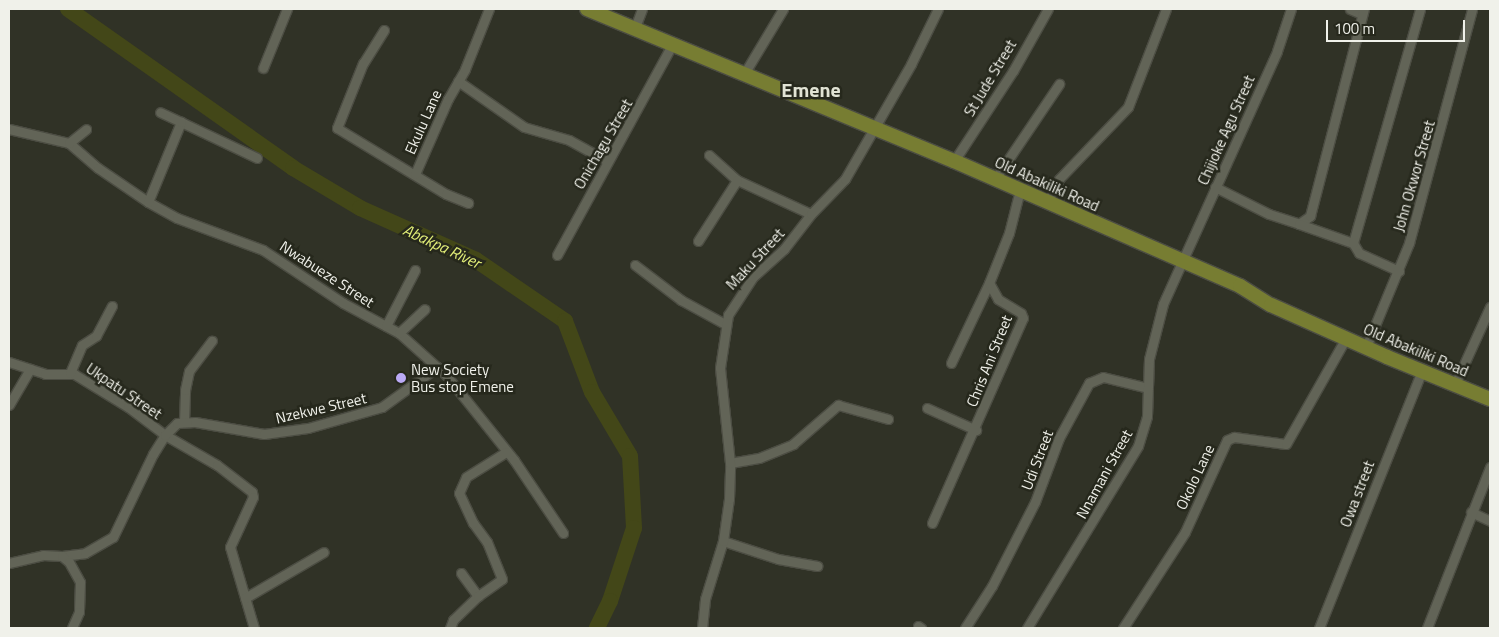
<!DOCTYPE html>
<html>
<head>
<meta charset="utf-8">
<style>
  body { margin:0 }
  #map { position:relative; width:1499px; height:637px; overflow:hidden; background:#303226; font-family:"Titillium Web",sans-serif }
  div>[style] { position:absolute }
  .river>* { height:16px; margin:-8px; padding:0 8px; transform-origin:8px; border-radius:8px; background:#434718 }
  .roads { filter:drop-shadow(1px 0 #4c4d43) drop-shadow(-1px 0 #4c4d43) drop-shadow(0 1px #4c4d43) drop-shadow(0 -1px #4c4d43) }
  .minor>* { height:9px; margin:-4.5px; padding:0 4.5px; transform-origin:4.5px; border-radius:4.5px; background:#626457 }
  .primary>* { height:14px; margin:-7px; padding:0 7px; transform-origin:7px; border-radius:7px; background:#777d32 }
  .dots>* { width:14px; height:14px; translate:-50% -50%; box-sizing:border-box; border:2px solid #26281c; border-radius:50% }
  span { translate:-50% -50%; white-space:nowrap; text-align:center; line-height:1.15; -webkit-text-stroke:5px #26281c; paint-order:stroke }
  .street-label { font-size:15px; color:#f0f1ea }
  .poi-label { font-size:15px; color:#f0f1ea }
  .left { translate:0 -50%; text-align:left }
  .water-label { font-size:16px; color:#e2ee78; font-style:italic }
  .district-label { font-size:20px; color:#e1e3d4; font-weight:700 }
  .frame { position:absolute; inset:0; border:10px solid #f0f1ea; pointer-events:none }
  .scale { position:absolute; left:1326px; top:20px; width:139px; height:22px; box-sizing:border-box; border:2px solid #f0f1ea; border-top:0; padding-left:6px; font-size:15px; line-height:18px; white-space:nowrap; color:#f0f1ea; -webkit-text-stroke:4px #26281c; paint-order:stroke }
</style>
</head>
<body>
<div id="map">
  <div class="river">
    <div style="left:68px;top:9px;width:276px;rotate:35.2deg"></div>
    <div style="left:293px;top:168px;width:78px;rotate:30.8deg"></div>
    <div style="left:360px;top:208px;width:127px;rotate:24.1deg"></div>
    <div style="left:476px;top:260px;width:108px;rotate:34.4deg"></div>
    <div style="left:565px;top:321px;width:76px;rotate:69.2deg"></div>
    <div style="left:592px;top:392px;width:74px;rotate:59.3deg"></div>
    <div style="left:630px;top:456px;width:72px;rotate:86.8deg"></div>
    <div style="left:634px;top:528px;width:77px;rotate:108.2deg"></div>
    <div style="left:610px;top:601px;width:30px;rotate:116deg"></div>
  </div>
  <div class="roads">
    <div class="minor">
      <div style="left:1350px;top:9px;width:13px;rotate:23deg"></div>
      <div style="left:384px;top:30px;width:39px;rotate:122deg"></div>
      <div style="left:363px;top:63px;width:70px;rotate:111.8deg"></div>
      <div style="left:337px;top:128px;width:127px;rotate:31.2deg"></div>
      <div style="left:446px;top:194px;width:24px;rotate:22deg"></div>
      <div style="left:634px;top:30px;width:22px;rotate:-69deg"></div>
      <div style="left:263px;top:68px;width:64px;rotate:-67.9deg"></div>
      <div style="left:744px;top:74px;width:76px;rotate:-59deg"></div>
      <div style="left:458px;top:81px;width:80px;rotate:34.9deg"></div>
      <div style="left:524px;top:127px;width:47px;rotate:16.1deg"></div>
      <div style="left:569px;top:140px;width:43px;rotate:28.9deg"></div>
      <div style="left:181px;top:122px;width:84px;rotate:25.3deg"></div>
      <div style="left:9px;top:129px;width:62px;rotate:13.1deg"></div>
      <div style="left:69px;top:143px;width:38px;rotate:41deg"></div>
      <div style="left:98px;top:168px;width:60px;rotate:34.2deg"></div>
      <div style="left:148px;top:202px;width:33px;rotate:29deg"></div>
      <div style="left:177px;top:218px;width:92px;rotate:20.4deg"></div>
      <div style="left:263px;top:250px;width:96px;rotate:33.5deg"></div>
      <div style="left:343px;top:303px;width:64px;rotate:28.2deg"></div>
      <div style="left:399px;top:333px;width:63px;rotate:41.8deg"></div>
      <div style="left:446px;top:375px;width:109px;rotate:51.3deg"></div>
      <div style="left:514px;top:460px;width:88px;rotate:56.1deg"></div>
      <div style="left:69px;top:143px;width:22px;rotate:-39deg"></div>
      <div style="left:709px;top:155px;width:38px;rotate:42deg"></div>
      <div style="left:737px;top:180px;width:81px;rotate:24.7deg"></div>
      <div style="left:954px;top:161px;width:108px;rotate:-56.8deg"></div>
      <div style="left:1013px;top:71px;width:71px;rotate:-60.6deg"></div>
      <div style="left:415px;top:174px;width:82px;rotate:-66.3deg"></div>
      <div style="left:448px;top:99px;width:34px;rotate:-60deg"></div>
      <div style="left:465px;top:69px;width:65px;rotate:-68.2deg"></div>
      <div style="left:995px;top:179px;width:115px;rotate:-56deg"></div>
      <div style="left:1215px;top:187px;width:60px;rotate:26.6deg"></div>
      <div style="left:1269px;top:214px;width:32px;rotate:18deg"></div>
      <div style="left:1299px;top:224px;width:14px;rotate:-36deg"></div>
      <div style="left:1310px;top:216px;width:214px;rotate:-75.4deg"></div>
      <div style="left:148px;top:202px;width:87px;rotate:-67.6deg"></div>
      <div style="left:181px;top:122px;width:23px;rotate:-155deg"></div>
      <div style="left:1047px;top:202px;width:26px;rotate:-62deg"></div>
      <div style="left:1059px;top:179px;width:100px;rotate:-46.2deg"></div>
      <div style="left:1128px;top:107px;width:105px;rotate:-68.8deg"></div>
      <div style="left:1299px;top:224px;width:57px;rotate:19.4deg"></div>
      <div style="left:1353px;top:243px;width:12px;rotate:59deg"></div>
      <div style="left:1359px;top:253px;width:44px;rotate:24.2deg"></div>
      <div style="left:698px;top:241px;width:72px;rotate:-57.4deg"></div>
      <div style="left:1353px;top:243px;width:243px;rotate:-74deg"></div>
      <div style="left:557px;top:255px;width:239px;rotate:-61.3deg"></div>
      <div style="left:635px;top:265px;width:58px;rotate:37.3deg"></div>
      <div style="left:681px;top:300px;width:50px;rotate:28.6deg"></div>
      <div style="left:386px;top:326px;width:63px;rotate:-62.6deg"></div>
      <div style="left:399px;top:333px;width:35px;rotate:-43deg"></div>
      <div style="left:1366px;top:347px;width:113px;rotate:-67.5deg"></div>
      <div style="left:1409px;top:243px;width:242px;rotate:-74.9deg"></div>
      <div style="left:9px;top:362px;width:38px;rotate:18deg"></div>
      <div style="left:45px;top:374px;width:29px"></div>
      <div style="left:74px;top:374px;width:63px;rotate:31.4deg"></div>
      <div style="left:128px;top:407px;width:46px;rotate:37.1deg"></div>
      <div style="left:165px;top:435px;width:60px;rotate:30deg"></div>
      <div style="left:217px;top:465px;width:44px;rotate:37.6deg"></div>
      <div style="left:252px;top:492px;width:5px;rotate:79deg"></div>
      <div style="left:253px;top:497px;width:55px;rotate:114.7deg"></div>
      <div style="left:230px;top:547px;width:84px;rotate:73.5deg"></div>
      <div style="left:951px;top:363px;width:89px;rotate:-64.6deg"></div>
      <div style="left:70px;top:373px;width:30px;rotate:-67deg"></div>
      <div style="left:82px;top:345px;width:17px;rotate:-33deg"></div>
      <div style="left:96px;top:336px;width:34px;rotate:-62deg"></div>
      <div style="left:1455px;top:384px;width:85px;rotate:-65.6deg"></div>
      <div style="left:9px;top:405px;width:42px;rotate:-59.7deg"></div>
      <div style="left:927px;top:408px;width:54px;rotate:24.2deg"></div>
      <div style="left:184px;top:422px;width:32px;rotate:-88deg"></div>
      <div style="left:185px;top:390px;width:19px;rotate:-78deg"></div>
      <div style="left:189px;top:371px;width:38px;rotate:-53deg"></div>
      <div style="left:730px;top:463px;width:29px;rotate:-10deg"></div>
      <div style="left:759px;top:458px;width:37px;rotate:-22deg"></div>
      <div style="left:793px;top:444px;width:60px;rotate:-40.9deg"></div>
      <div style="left:838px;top:405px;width:52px;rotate:15.6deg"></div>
      <div style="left:1471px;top:512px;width:21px;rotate:25deg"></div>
      <div style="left:932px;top:523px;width:224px;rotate:-66.1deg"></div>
      <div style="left:1023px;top:318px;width:5px;rotate:-112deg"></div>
      <div style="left:1021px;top:313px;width:27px;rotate:-149deg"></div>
      <div style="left:998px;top:299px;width:18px;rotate:-119deg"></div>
      <div style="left:989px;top:283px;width:54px;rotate:-68.2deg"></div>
      <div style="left:1009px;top:233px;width:44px;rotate:-75.7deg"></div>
      <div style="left:723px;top:541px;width:58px;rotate:18.1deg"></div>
      <div style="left:778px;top:559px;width:40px;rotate:10deg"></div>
      <div style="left:62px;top:556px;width:23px;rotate:-7deg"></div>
      <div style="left:85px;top:553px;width:32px;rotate:-30deg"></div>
      <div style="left:113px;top:537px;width:92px;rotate:-64.3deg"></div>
      <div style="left:153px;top:454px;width:22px;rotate:-58deg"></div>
      <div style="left:165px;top:435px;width:17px;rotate:-45deg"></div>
      <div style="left:177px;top:423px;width:18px;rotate:-3deg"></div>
      <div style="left:195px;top:422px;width:70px;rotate:9.9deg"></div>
      <div style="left:264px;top:434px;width:44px;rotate:-7.8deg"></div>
      <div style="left:308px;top:428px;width:77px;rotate:-15.8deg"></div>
      <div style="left:382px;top:407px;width:68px;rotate:-36deg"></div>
      <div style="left:9px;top:563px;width:35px;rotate:-13deg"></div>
      <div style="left:43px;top:555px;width:19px;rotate:3deg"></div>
      <div style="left:62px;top:556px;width:9px;rotate:41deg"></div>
      <div style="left:69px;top:562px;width:23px;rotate:61deg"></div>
      <div style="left:80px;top:582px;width:30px;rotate:92deg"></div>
      <div style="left:79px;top:612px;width:17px;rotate:114deg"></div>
      <div style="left:461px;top:573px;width:29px;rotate:54deg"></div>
      <div style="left:245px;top:598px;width:91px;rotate:-30.2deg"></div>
      <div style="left:918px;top:626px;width:4px;rotate:34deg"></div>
      <div style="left:450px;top:628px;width:9px;rotate:-69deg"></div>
      <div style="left:453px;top:620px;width:35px;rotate:-44deg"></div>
      <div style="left:478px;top:596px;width:29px;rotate:-35deg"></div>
      <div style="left:502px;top:579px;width:40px;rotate:-112deg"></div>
      <div style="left:487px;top:542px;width:24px;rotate:-126deg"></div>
      <div style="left:473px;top:523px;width:33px;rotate:-115deg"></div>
      <div style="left:459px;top:493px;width:17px;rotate:-66deg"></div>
      <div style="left:466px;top:477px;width:47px;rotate:-32deg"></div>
      <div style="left:702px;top:628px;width:29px;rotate:-84deg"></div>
      <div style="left:705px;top:599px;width:61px;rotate:-72.8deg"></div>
      <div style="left:723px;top:541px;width:42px;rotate:-81.9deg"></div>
      <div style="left:729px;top:499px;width:36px;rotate:-88deg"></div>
      <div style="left:730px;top:463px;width:96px;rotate:-96deg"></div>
      <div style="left:720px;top:368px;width:54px;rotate:-81.4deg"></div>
      <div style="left:728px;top:315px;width:45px;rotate:-56.7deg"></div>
      <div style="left:753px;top:277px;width:42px;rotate:-42.1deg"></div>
      <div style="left:784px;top:249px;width:44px;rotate:-52.4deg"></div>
      <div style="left:811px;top:214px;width:49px;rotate:-45.8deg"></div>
      <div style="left:845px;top:179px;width:133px;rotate:-60.1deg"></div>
      <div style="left:911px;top:64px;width:61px;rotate:-63.9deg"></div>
      <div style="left:965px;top:628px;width:50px;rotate:-57.3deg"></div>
      <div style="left:992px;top:586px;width:94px;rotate:-62.9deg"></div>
      <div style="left:1035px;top:502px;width:68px;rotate:-69.4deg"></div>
      <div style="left:1059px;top:438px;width:63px;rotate:-61.4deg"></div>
      <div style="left:1089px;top:383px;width:15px;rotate:-23deg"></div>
      <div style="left:1103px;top:377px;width:46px;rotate:13.7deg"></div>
      <div style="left:1027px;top:628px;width:213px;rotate:-58.6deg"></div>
      <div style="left:1138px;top:446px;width:31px;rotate:-73deg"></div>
      <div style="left:1147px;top:416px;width:57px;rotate:-88deg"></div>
      <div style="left:1149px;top:359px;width:57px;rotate:-75.7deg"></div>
      <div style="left:1163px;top:304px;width:277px;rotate:-65.7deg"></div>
      <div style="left:1277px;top:51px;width:44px;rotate:-71.6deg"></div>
      <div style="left:1123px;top:628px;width:114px;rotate:-57.1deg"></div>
      <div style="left:1185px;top:532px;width:101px;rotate:-65.5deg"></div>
      <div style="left:1227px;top:440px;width:8px;rotate:-23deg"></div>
      <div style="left:1234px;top:437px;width:52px;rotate:7.7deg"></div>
      <div style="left:1286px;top:444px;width:122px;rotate:-60.5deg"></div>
      <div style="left:1319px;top:628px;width:277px;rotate:-68.2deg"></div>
      <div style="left:1427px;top:628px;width:173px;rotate:-68.6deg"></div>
    </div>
    <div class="primary">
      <div style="left:587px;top:9px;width:397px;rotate:22.5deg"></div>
      <div style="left:954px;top:161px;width:312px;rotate:23.6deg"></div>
      <div style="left:1240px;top:286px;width:36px;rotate:32deg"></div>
      <div style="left:1271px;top:305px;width:127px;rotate:24.1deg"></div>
      <div style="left:1387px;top:357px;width:111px;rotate:22.2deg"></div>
    </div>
  </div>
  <div class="dots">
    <div style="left:401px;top:378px;background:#bbaaf6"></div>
  </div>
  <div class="street-label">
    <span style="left:990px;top:78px;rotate:-59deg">St Jude Street</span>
    <span style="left:423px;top:122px;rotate:-66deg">Ekulu Lane</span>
    <span style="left:1226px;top:130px;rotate:-66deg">Chijioke Agu Street</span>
    <span style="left:603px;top:144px;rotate:-60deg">Onichagu Street</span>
    <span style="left:1414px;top:176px;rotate:-74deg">John Okwor Street</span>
    <span style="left:1047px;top:184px;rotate:24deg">Old Abakiliki Road</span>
    <span style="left:755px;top:259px;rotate:-47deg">Maku Street</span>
    <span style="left:327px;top:274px;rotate:33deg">Nwabueze Street</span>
    <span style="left:1416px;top:350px;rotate:23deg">Old Abakiliki Road</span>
    <span style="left:989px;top:361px;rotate:-68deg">Chris Ani Street</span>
    <span style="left:124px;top:391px;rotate:34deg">Ukpatu Street</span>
    <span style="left:321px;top:408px;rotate:-13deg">Nzekwe Street</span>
    <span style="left:1037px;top:460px;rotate:-69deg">Udi Street</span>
    <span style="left:1104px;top:474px;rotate:-61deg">Nnamani Street</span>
    <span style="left:1195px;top:477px;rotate:-65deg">Okolo Lane</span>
    <span style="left:1357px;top:494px;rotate:-69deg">Owa street</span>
  </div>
  <div class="poi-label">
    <span class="left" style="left:411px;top:378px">New Society<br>Bus stop Emene</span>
  </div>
  <div class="water-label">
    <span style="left:442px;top:246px;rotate:25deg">Abakpa River</span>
  </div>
  <div class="district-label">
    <span style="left:811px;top:89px">Emene</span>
  </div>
  <div class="frame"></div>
  <div class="scale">100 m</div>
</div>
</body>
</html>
